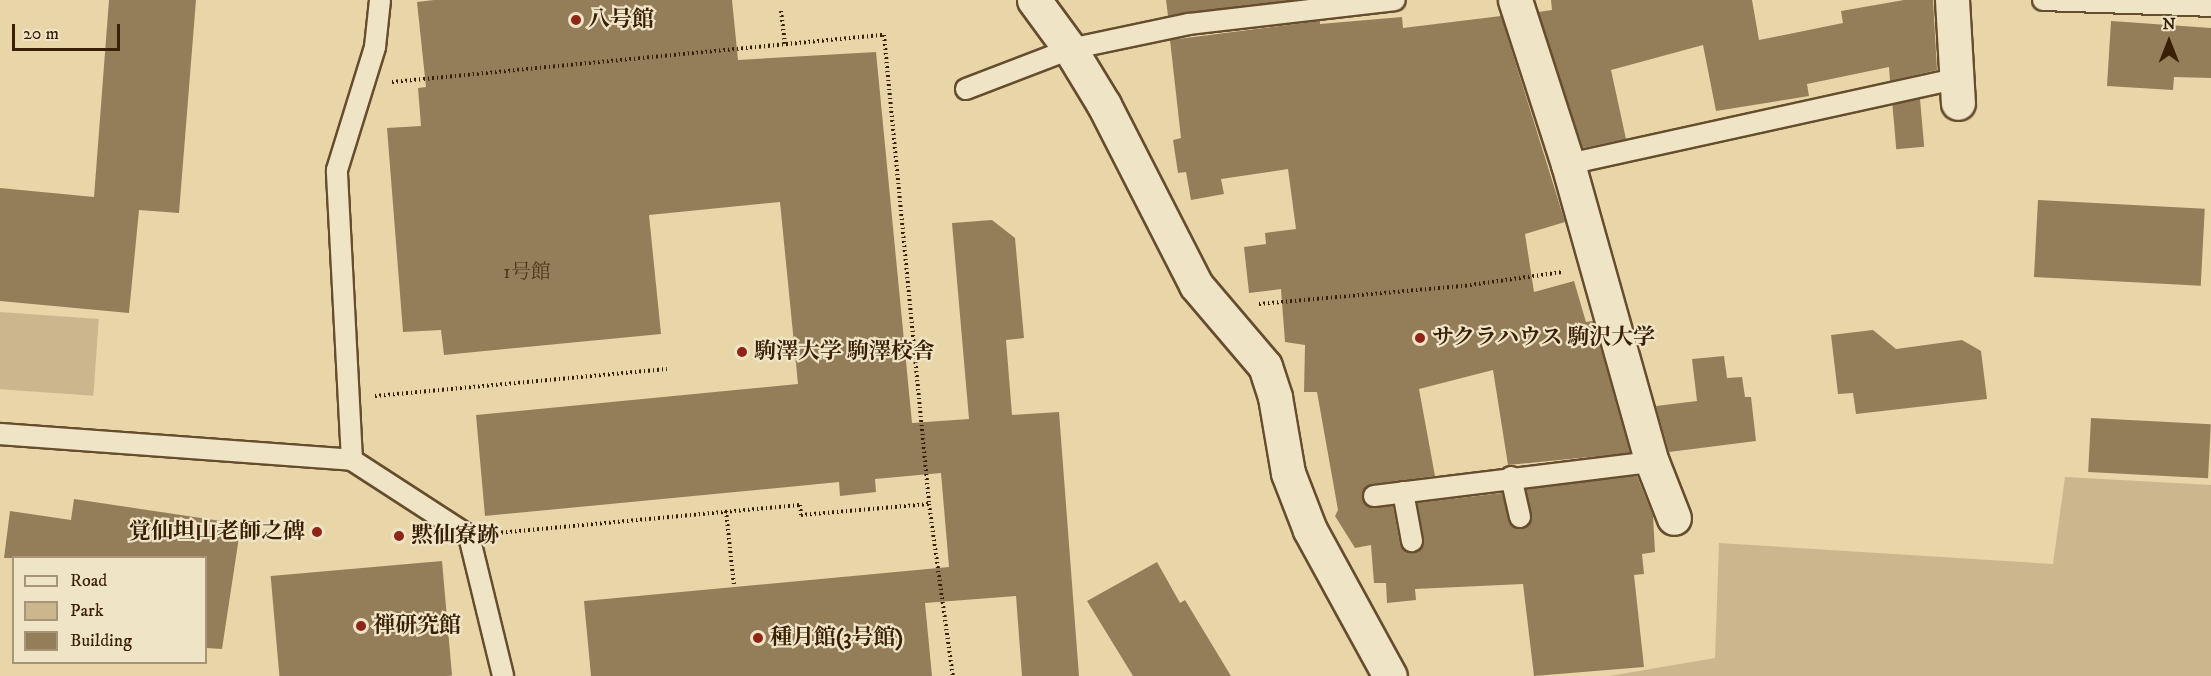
<!DOCTYPE html>
<html>
<head>
<meta charset="utf-8">
<style>
  body { margin:0 }
  #map { position:relative; width:2211px; height:676px; overflow:hidden; background:#e8d6a9; font-family:"IM FELL DW Pica","Noto Serif JP",serif }
  div>[style] { position:absolute }
  .green>* { inset:0; background:#cab78d; transform-origin:0 0 }
  .building>* { inset:0; background:#947e5a; transform-origin:0 0 }
  .path>* { height:4px; margin-top:-2px; transform-origin:0; background:repeating-linear-gradient(90deg,#391f04 0 1.5px,transparent 0 4.5px) }
  .roads { filter:drop-shadow(2px 0 #654d2d) drop-shadow(-2px 0 #654d2d) drop-shadow(0 2px #654d2d) drop-shadow(0 -2px #654d2d) }
  .lane>* { height:20px; margin:-10px; padding:0 10px; transform-origin:10px; border-radius:10px; background:#f0e4c7 }
  .street>* { height:33px; margin:-16.5px; padding:0 16.5px; transform-origin:16.5px; border-radius:16.5px; background:#f0e4c7 }
  .secondary>* { height:33px; margin:-16.5px; padding:0 16.5px; transform-origin:16.5px; border-radius:16.5px; background:#f0e4c7 }
  .dots>* { width:16px; height:16px; translate:-50% -50%; box-sizing:border-box; border:3px solid #f0e4c7; border-radius:50% }
  span { translate:-50% -50%; white-space:nowrap; text-align:center; line-height:1.15; -webkit-text-stroke:4.5px #f0e4c7; paint-order:stroke }
  .number-label { font-size:20px; color:#50371a }
  .number-label span { -webkit-text-stroke-width:0 }
  .poi-label { font-size:22px; color:#391f04; font-weight:700 }
  .left { translate:0 -50%; text-align:left }
  .right { translate:-100% -50%; text-align:right }
  .legend { position:absolute; left:12px; top:556px; width:195px; height:108px; box-sizing:border-box; background:#f0e4c7; border:2px solid #a79579; margin:0; padding:8px 10px; list-style:none; font-size:18px; color:#391f04 }
  .legend li { display:flex; align-items:center; gap:12px; height:30px }
  .legend b { width:30px; border:2px solid #a79579 }
  .north { position:absolute; left:2139px; top:12px; width:60px; height:60px; -webkit-text-stroke:4px #f0e4c7; paint-order:stroke; rotate:0deg; font-size:16px; font-weight:700; line-height:24px; text-align:center; color:#391f04 }
  .north::after { content:''; display:block; margin:auto; width:21px; height:27px; background:#391f04; clip-path:polygon(50% 0,100% 100%,50% 72%,0 100%) }
  .scale { position:absolute; left:12px; top:24px; width:108px; height:27px; box-sizing:border-box; border:3px solid #391f04; border-top:0; padding-left:8px; font-size:18px; line-height:21px; white-space:nowrap; color:#391f04; -webkit-text-stroke:4px #f0e4c7; paint-order:stroke }
</style>
</head>
<body>
<div id="map">
  <div class="green">
    <div style="left:0;top:312px;width:99px;height:77px;rotate:4deg"></div>
    <div style="clip-path:polygon(2065px 477px,2211px 485px,2211px 676px,1609px 676px,1715px 658px,1719px 543px,2053px 564px)"></div>
  </div>
  <div class="building">
    <div style="clip-path:polygon(109px 0,196px 0,179px 213px,139px 210px,129px 313px,0 301px,0 188px,94px 197px)"></div>
    <div style="clip-path:polygon(434px 0,732px 0,738px 60px,876px 52px,912px 423px,969px 419px,952px 223px,992px 220px,1015px 238px,1024px 338px,1006px 340px,1012px 415px,1059px 412px,1079px 676px,1022px 676px,1016px 596px,925px 603px,932px 676px,591px 676px,584px 601px,949px 567px,941px 473px,875px 479px,876px 492px,840px 496px,839px 482px,485px 516px,476px 415px,798px 384px,780px 202px,649px 215px,661px 334px,444px 355px,441px 330px,403px 332px,387px 128px,421px 126px,418px 88px,426px 87px,417px 2px)"></div>
    <div style="clip-path:polygon(1166px 0,1291px 0,1168px 16px)"></div>
    <div style="clip-path:polygon(1551px 0,1752px 0,1759px 40px,1843px 23px,1841px 11px,1904px 0,1933px 0,1937px 70px,1890px 81px,1889px 67px,1807px 84px,1809px 96px,1716px 111px,1703px 45px,1611px 70px,1626px 139px,1583px 148px,1538px 12px,1552px 10px)"></div>
    <div style="clip-path:polygon(1501px 16px,1565px 222px,1525px 234px,1534px 292px,1574px 281px,1586px 322px,1593px 321px,1630px 453px,1508px 465px,1493px 370px,1419px 389px,1435px 476px,1372px 484px,1363px 491px,1362px 498px,1370px 507px,1393px 506px,1400px 544px,1414px 553px,1420px 550px,1424px 539px,1417px 503px,1502px 493px,1511px 525px,1522px 529px,1532px 520px,1526px 489px,1637px 476px,1653px 516px,1655px 552px,1642px 554px,1644px 574px,1634px 575px,1644px 667px,1534px 676px,1523px 584px,1415px 589px,1416px 600px,1387px 603px,1386px 583px,1374px 583px,1371px 545px,1355px 548px,1335px 516px,1338px 510px,1317px 392px,1304px 392px,1305px 345px,1285px 342px,1281px 289px,1249px 293px,1244px 247px,1266px 244px,1265px 233px,1296px 229px,1288px 169px,1221px 179px,1224px 194px,1191px 200px,1186px 172px,1178px 173px,1173px 140px,1181px 138px,1170px 40px,1320px 21px,1320px 24px,1402px 17px,1403px 28px)"></div>
    <div style="clip-path:polygon(2111px 21px,2211px 28px,2211px 78px,2174px 77px,2173px 90px,2107px 86px)"></div>
    <div style="left:1920px;top:99px;width:48px;height:28px;rotate:85deg"></div>
    <div style="left:2038px;top:200px;width:167px;height:77px;rotate:3deg"></div>
    <div style="clip-path:polygon(1873px 330px,1896px 349px,1962px 340px,1981px 351px,1987px 399px,1856px 414px,1853px 393px,1838px 394px,1831px 335px)"></div>
    <div style="clip-path:polygon(1724px 356px,1727px 378px,1742px 377px,1745px 397px,1751px 397px,1756px 441px,1669px 452px,1656px 406px,1697px 401px,1692px 359px)"></div>
    <div style="left:2091px;top:418px;width:120px;height:54px;rotate:3deg"></div>
    <div style="clip-path:polygon(74px 499px,241px 524px,222px 649px,206px 648px,206px 558px,4px 558px,10px 511px,71px 520px)"></div>
    <div style="left:442px;top:561px;width:115px;height:172px;rotate:85deg"></div>
    <div style="clip-path:polygon(1157px 562px,1180px 603px,1185px 600px,1231px 676px,1133px 676px,1087px 601px)"></div>
  </div>
  <div class="path">
    <div style="left:781px;top:11px;width:33px;rotate:83deg"></div>
    <div style="left:392px;top:82px;width:494px;rotate:-5.5deg"></div>
    <div style="left:884px;top:35px;width:471px;rotate:84.5deg"></div>
    <div style="left:929px;top:504px;width:174px;rotate:82.1deg"></div>
    <div style="left:1259px;top:304px;width:212px;rotate:-5.1deg"></div>
    <div style="left:1470px;top:285px;width:93px;rotate:-8deg"></div>
    <div style="left:375px;top:396px;width:293px;rotate:-5.3deg"></div>
    <div style="left:726px;top:511px;width:75px;rotate:83.9deg"></div>
    <div style="left:497px;top:533px;width:304px;rotate:-5.3deg"></div>
    <div style="left:800px;top:505px;width:10px;rotate:84deg"></div>
    <div style="left:801px;top:515px;width:128px;rotate:-4.9deg"></div>
  </div>
  <div class="roads">
    <div class="lane">
      <div style="left:2043px;top:0;width:168px;rotate:2deg"></div>
      <div style="left:966px;top:89px;width:111px;rotate:-21deg"></div>
      <div style="left:1070px;top:49px;width:122px;rotate:-11.9deg"></div>
      <div style="left:1189px;top:24px;width:207px;rotate:-6.6deg"></div>
      <div style="left:1568px;top:164px;width:399px;rotate:-12.4deg"></div>
      <div style="left:0;top:434px;width:353px;rotate:4.2deg"></div>
      <div style="left:352px;top:460px;width:290px;rotate:-93deg"></div>
      <div style="left:337px;top:170px;width:129px;rotate:-72.8deg"></div>
      <div style="left:375px;top:47px;width:47px;rotate:-83.9deg"></div>
      <div style="left:352px;top:460px;width:140px;rotate:33deg"></div>
      <div style="left:469px;top:536px;width:144px;rotate:76.3deg"></div>
      <div style="left:1511px;top:477px;width:41px;rotate:77.3deg"></div>
      <div style="left:1403px;top:492px;width:50px;rotate:79.6deg"></div>
      <div style="left:1374px;top:496px;width:280px;rotate:-7deg"></div>
    </div>
    <div class="street">
      <div style="left:1515px;top:0;width:172px;rotate:72.1deg"></div>
      <div style="left:1568px;top:164px;width:310px;rotate:74.3deg"></div>
      <div style="left:1652px;top:462px;width:60px;rotate:68.6deg"></div>
      <div style="left:1952px;top:0;width:103px;rotate:86.7deg"></div>
    </div>
    <div class="secondary">
      <div style="left:1034px;top:0;width:61px;rotate:53.7deg"></div>
      <div style="left:1070px;top:49px;width:66px;rotate:58.7deg"></div>
      <div style="left:1104px;top:105px;width:202px;rotate:62.9deg"></div>
      <div style="left:1196px;top:285px;width:106px;rotate:49.6deg"></div>
      <div style="left:1265px;top:366px;width:33px;rotate:72deg"></div>
      <div style="left:1275px;top:397px;width:77px;rotate:80.3deg"></div>
      <div style="left:1288px;top:473px;width:61px;rotate:68.9deg"></div>
      <div style="left:1310px;top:530px;width:166px;rotate:61.3deg"></div>
    </div>
  </div>
  <div class="dots">
    <div style="left:576px;top:20px;background:#8f2418"></div>
    <div style="left:1420px;top:338px;background:#8f2418"></div>
    <div style="left:742px;top:352px;background:#8f2418"></div>
    <div style="left:317px;top:532px;background:#8f2418"></div>
    <div style="left:399px;top:536px;background:#8f2418"></div>
    <div style="left:361px;top:626px;background:#8f2418"></div>
    <div style="left:758px;top:638px;background:#8f2418"></div>
  </div>
  <div class="number-label">
    <span style="left:527px;top:272px">1号館</span>
  </div>
  <div class="poi-label">
    <span class="left" style="left:588px;top:20px">八号館</span>
    <span class="left" style="left:1432px;top:338px">サクラハウス 駒沢大学</span>
    <span class="left" style="left:754px;top:352px">駒澤大学 駒澤校舎</span>
    <span class="right" style="left:305px;top:532px">覚仙坦山老師之碑</span>
    <span class="left" style="left:411px;top:536px">黙仙寮跡</span>
    <span class="left" style="left:373px;top:626px">禅研究館</span>
    <span class="left" style="left:770px;top:638px">種月館(3号館)</span>
  </div>
  <ul class="legend">
  <li><b style="height:8px;background:#f0e4c7"></b>Road</li>
  <li><b style="height:16px;background:#cab78d"></b>Park</li>
  <li><b style="height:16px;background:#947e5a"></b>Building</li>
  </ul>
  <div class="north">N</div>
  <div class="scale">20 m</div>
</div>
</body>
</html>
